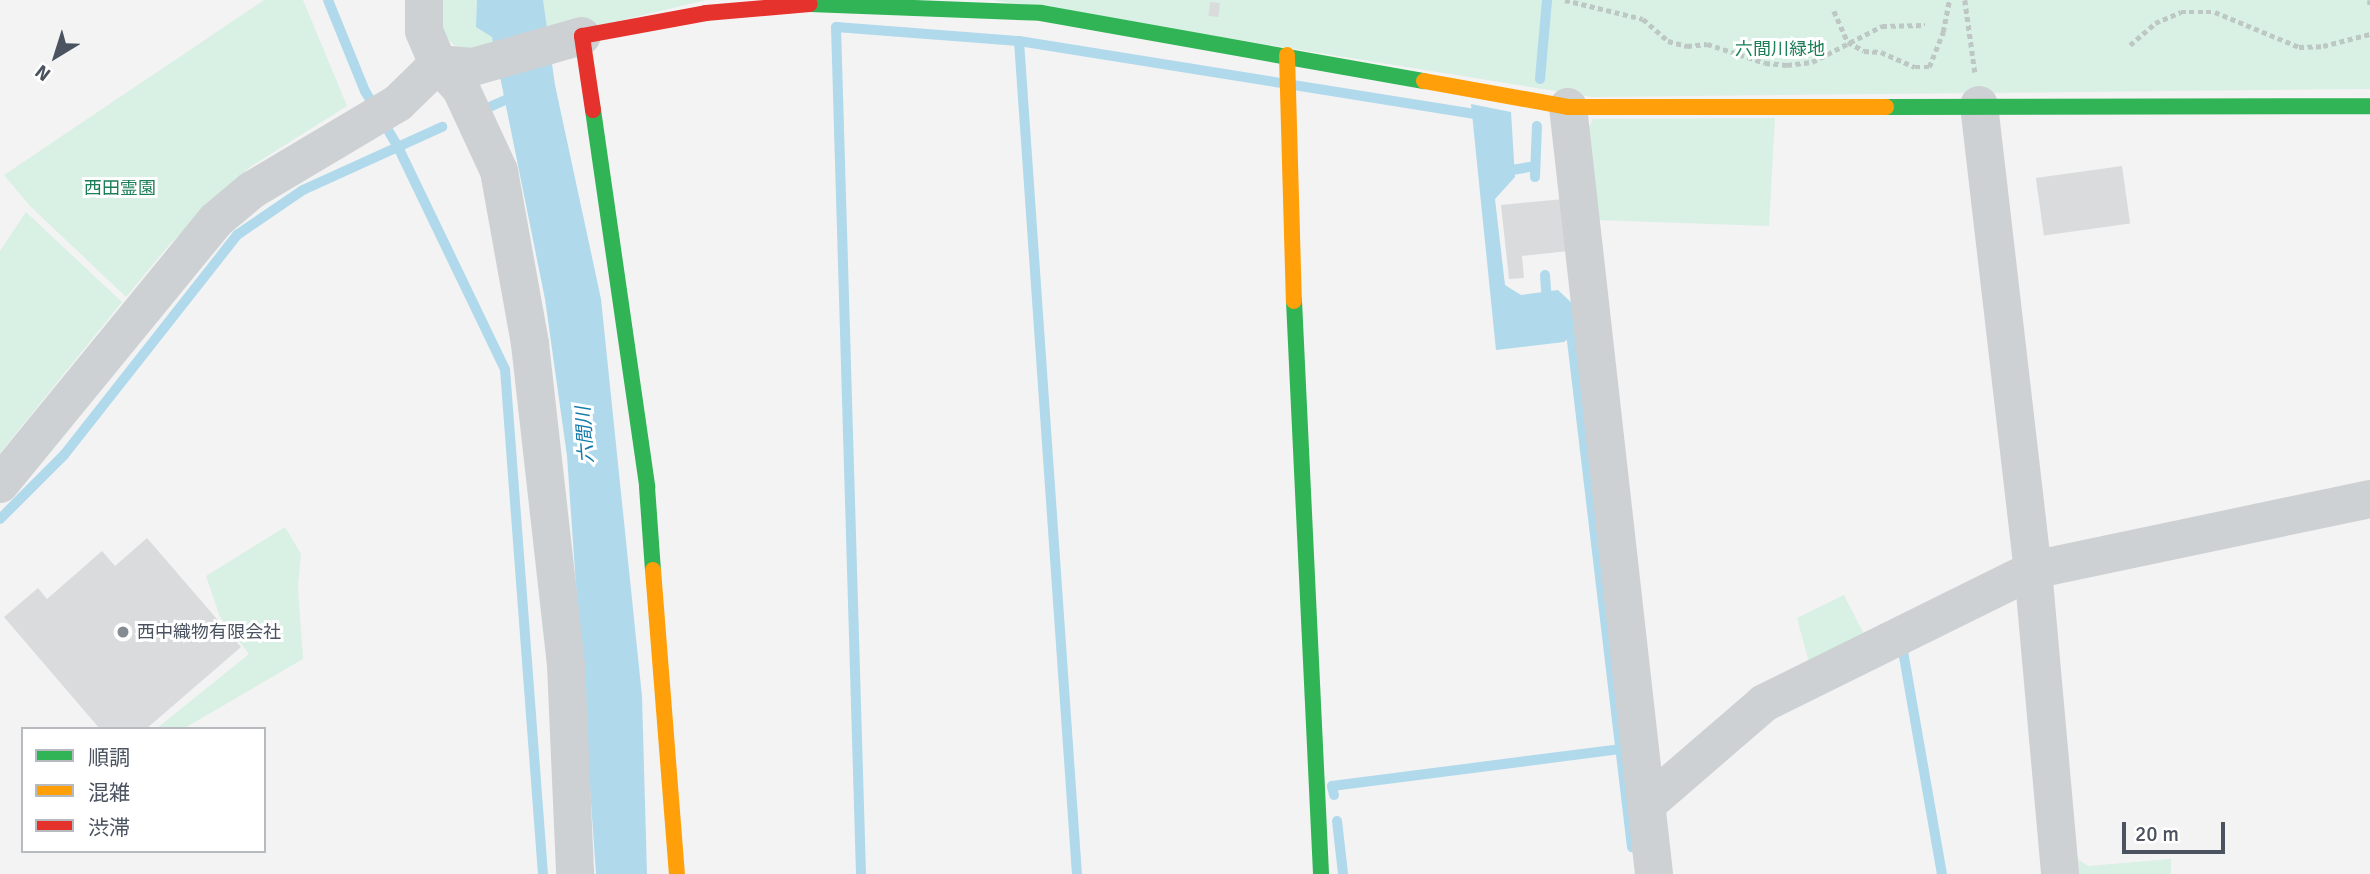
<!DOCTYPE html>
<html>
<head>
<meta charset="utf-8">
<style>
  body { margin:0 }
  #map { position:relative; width:2370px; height:874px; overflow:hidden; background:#f3f3f3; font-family:Signika,"Noto Sans JP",sans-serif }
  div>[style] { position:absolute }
  .green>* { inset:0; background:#d9f0e4 }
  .water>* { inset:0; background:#b0d9ec }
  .stream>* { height:10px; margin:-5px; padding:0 5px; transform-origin:5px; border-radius:5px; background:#b0d9ec }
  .building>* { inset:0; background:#dadbdd; transform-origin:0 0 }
  .path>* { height:4.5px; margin-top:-2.25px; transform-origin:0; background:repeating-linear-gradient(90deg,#bdc7c4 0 5px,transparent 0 8.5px) }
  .street>* { height:38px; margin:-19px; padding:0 19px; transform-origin:19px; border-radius:19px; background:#ced1d3 }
  .fast>* { height:16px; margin:-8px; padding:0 8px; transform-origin:8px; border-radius:8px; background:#30b455 }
  .slow>* { height:16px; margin:-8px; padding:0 8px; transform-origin:8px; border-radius:8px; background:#ff9f0a }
  .jam>* { height:16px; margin:-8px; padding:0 8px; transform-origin:8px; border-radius:8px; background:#e5322d }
  .dots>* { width:19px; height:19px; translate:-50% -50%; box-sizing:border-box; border:4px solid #fff; border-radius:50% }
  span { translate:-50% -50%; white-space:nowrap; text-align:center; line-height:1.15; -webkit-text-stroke:6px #fff; paint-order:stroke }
  .park-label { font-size:18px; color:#1c7f57 }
  .poi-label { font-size:18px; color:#4a535f }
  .left { translate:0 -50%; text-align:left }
  .water-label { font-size:19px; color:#137aa9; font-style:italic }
  .legend { position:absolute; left:21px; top:727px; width:245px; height:126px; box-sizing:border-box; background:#fff; border:2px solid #b7babf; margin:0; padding:9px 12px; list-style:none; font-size:21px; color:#4a535f }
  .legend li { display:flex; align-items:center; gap:14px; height:35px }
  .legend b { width:35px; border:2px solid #b7babf }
  .north { position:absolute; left:21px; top:21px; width:70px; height:70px; -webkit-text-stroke:5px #fff; paint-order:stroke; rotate:218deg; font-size:19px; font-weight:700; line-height:28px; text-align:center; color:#4a535f }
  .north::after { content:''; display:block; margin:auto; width:24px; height:32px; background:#4a535f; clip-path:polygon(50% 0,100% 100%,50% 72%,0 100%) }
  .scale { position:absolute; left:2122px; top:822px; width:103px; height:32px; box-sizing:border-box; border:4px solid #4a535f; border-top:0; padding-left:9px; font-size:21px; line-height:24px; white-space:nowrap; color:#4a535f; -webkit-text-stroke:5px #fff; paint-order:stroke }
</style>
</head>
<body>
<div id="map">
  <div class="green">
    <div style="clip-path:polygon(264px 0,303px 0,347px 106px,250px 167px,170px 244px,126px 297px,31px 207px,4px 175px)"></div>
    <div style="clip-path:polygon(432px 0,706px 0,468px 57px,444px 36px)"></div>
    <div style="clip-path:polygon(992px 0,2370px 0,2370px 89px,1592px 97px)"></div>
    <div style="clip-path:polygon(1775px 118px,1769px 226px,1596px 220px,1584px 136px,1593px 119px)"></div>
    <div style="clip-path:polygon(26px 212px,122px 302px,0 453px,0 251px)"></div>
    <div style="clip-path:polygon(285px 527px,301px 554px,298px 587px,303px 659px,183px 729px,156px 729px,249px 654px,220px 617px,206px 576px)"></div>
    <div style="clip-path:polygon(1844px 595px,1868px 642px,1811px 670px,1797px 618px)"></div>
    <div style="clip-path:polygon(2078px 859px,2088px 866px,2171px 859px,2171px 874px,2079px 874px)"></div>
  </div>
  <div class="water">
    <div style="clip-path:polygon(477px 0,543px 0,555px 85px,601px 299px,642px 696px,647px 874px,596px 874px,567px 456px,545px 299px,492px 37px,476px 27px)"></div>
    <div style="clip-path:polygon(1471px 104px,1511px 112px,1515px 177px,1495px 199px,1505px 285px,1521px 295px,1558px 290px,1575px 306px,1577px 332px,1564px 342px,1496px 350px)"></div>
  </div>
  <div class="stream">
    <div style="left:328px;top:0;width:98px;rotate:67.9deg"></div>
    <div style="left:365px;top:91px;width:65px;rotate:59.5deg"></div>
    <div style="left:398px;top:147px;width:246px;rotate:64.3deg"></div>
    <div style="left:505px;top:369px;width:506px;rotate:85.7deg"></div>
    <div style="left:1019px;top:41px;width:835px;rotate:86.02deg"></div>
    <div style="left:1540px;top:79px;width:79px;rotate:-84.9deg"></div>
    <div style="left:485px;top:109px;width:32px;rotate:-24deg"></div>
    <div style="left:1501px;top:172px;width:34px;rotate:-10deg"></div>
    <div style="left:1535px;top:177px;width:51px;rotate:-87.8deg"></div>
    <div style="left:1545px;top:275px;width:27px;rotate:86deg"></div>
    <div style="left:1570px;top:324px;width:527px;rotate:83.24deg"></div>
    <div style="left:0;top:519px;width:91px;rotate:-45deg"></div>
    <div style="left:64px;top:455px;width:280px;rotate:-51.8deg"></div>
    <div style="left:237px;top:235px;width:80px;rotate:-34.3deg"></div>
    <div style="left:303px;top:190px;width:153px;rotate:-24.4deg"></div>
    <div style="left:1903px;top:651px;width:226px;rotate:80.1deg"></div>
    <div style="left:1334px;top:795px;width:9px;rotate:-103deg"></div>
    <div style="left:1332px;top:786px;width:290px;rotate:-7.3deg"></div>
    <div style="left:1337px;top:821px;width:53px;rotate:83.5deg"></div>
    <div style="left:861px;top:874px;width:847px;rotate:-91.69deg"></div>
    <div style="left:836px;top:27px;width:184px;rotate:4.4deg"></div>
    <div style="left:1019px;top:41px;width:468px;rotate:9.1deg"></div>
    <div style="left:1481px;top:115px;width:4px;rotate:90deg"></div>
  </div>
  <div class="building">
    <div style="left:1210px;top:2px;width:10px;height:14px;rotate:6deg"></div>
    <div style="left:2122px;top:166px;width:58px;height:87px;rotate:82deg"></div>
    <div style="clip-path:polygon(1564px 199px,1569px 251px,1522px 256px,1524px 278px,1509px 279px,1501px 205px)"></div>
    <div style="clip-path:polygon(147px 538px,241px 647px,146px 729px,100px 729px,4px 617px,38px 588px,47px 599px,102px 551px,115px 566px)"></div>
  </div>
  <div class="path">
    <div style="left:1565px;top:0;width:80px;rotate:13.7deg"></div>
    <div style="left:1643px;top:19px;width:33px;rotate:41deg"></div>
    <div style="left:1668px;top:41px;width:20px;rotate:15deg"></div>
    <div style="left:1687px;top:46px;width:20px;rotate:-6deg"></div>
    <div style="left:1707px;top:44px;width:61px;rotate:18.1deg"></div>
    <div style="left:1765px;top:63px;width:22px;rotate:5deg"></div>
    <div style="left:1787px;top:65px;width:25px;rotate:-7deg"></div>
    <div style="left:1812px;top:62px;width:79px;rotate:-27.2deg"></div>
    <div style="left:1882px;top:26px;width:43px;rotate:-1.3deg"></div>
    <div style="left:1965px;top:0;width:73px;rotate:82.1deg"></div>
    <div style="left:2370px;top:0;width:7px;rotate:90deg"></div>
    <div style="left:1834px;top:11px;width:34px;rotate:66deg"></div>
    <div style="left:1848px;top:42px;width:18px;rotate:29deg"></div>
    <div style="left:1864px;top:51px;width:17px;rotate:3deg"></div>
    <div style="left:1881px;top:52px;width:37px;rotate:24deg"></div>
    <div style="left:1915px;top:67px;width:14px"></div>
    <div style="left:1929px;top:67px;width:38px;rotate:-68deg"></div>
    <div style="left:1943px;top:32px;width:33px;rotate:-79deg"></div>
    <div style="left:2130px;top:45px;width:33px;rotate:-41deg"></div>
    <div style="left:2155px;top:23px;width:28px;rotate:-23deg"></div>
    <div style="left:2181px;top:12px;width:34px"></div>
    <div style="left:2215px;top:12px;width:91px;rotate:22.6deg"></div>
    <div style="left:2299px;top:47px;width:24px;rotate:-2deg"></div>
    <div style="left:2323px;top:46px;width:49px;rotate:-14.3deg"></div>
  </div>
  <div class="street">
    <div style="left:424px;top:0;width:31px;rotate:90deg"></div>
    <div style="left:424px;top:31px;width:36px;rotate:67deg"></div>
    <div style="left:438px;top:64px;width:34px;rotate:47deg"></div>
    <div style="left:461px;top:89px;width:90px;rotate:65.1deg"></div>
    <div style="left:499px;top:171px;width:176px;rotate:79.8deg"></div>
    <div style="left:530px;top:344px;width:323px;rotate:83.6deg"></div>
    <div style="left:566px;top:665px;width:209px;rotate:87.5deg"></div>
    <div style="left:1979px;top:105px;width:468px;rotate:83.4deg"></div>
    <div style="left:2033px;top:570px;width:305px;rotate:84.9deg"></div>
    <div style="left:1568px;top:107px;width:772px;rotate:83.6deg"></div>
    <div style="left:0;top:484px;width:341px;rotate:-50.7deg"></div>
    <div style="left:216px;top:220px;width:47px;rotate:-39.8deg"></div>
    <div style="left:252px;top:190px;width:170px;rotate:-30.8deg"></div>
    <div style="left:398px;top:103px;width:56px;rotate:-44.3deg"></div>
    <div style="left:438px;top:64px;width:35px;rotate:5deg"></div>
    <div style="left:473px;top:67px;width:113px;rotate:-15.9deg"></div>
    <div style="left:1646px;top:805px;width:156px;rotate:-40.8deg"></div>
    <div style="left:1764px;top:703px;width:300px;rotate:-26.3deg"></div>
    <div style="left:2033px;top:570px;width:344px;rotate:-11.9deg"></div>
  </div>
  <div class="fast">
    <div style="left:810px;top:4px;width:231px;rotate:2.2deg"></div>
    <div style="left:1041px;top:13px;width:389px;rotate:10.1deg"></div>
    <div style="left:1886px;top:107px;width:484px;rotate:-0.1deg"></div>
    <div style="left:593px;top:110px;width:381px;rotate:81.8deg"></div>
    <div style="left:647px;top:487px;width:83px;rotate:85.9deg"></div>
    <div style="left:1294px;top:301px;width:574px;rotate:87.3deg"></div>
  </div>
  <div class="slow">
    <div style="left:1287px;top:55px;width:246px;rotate:88.4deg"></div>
    <div style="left:1424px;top:81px;width:146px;rotate:10.2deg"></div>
    <div style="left:1568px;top:107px;width:318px"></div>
    <div style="left:653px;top:570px;width:305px;rotate:85.5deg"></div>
  </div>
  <div class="jam">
    <div style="left:593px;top:110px;width:75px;rotate:-98.5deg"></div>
    <div style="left:582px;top:36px;width:126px;rotate:-10.5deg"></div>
    <div style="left:706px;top:13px;width:104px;rotate:-4.9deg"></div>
  </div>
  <div class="dots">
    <div style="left:123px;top:632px;background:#858b93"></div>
  </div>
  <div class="park-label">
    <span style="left:1780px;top:49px">六間川緑地</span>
    <span style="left:120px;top:188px">西田霊園</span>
  </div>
  <div class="poi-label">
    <span class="left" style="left:137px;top:632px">西中織物有限会社</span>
  </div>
  <div class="water-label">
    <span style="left:586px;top:435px;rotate:-94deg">六間川</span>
  </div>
  <ul class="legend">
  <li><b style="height:9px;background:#30b455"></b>順調</li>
  <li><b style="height:9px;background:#ff9f0a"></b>混雑</li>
  <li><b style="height:9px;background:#e5322d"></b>渋滞</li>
  </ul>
  <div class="north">N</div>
  <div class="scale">20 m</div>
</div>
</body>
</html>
